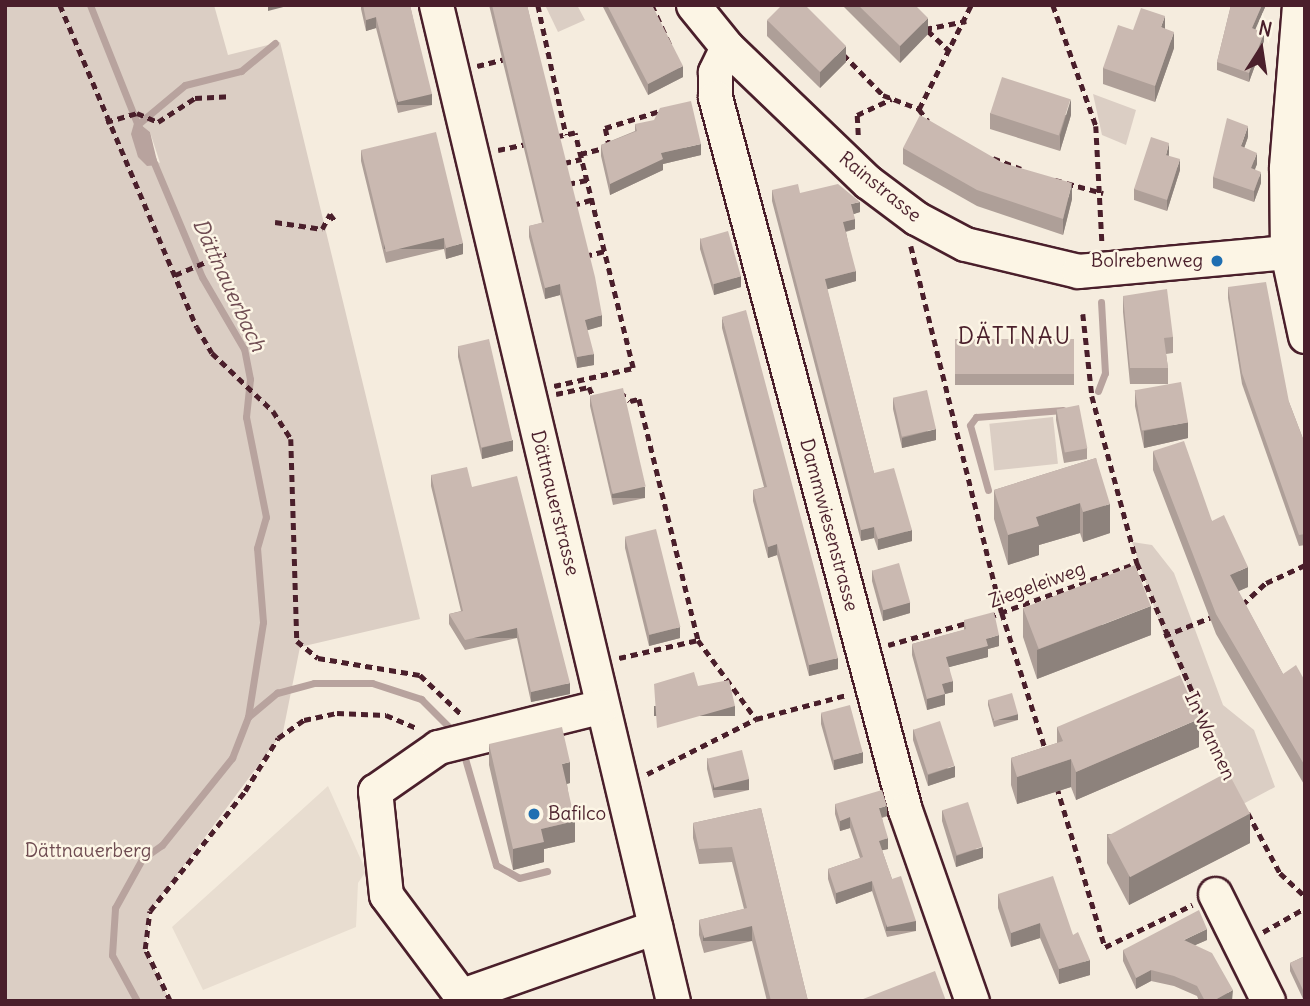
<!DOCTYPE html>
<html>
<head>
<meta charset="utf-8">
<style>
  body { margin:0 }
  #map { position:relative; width:1310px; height:1006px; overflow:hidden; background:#f5ecde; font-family:Delius,sans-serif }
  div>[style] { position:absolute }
  .built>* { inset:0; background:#e8ddd0 }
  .green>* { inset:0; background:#dbcec4; transform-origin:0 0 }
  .water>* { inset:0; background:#b8a39e }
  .stream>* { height:7px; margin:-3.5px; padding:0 3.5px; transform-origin:3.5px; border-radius:3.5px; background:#b8a39e }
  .path>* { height:4.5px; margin-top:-2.25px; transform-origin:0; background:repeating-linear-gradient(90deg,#4a1f2b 0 7px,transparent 0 12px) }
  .roads { filter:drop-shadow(2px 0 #4a1f2b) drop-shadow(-2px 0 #4a1f2b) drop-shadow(0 2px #4a1f2b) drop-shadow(0 -2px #4a1f2b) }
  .minor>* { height:33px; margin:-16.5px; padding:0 16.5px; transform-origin:16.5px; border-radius:16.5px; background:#fcf5e5 }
  .wall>* { inset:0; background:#ae9f98; transform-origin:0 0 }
  .shaded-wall>* { inset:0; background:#8d827c; transform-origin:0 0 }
  .building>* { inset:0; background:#cab9b1; transform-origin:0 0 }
  .dots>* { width:19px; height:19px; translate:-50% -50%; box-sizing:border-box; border:4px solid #fcf5e5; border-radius:50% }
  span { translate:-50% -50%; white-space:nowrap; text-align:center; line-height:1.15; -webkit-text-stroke:5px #fcf5e5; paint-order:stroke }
  .street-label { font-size:19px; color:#4a1f2b }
  .poi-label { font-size:19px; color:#4a1f2b }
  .right { translate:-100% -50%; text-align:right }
  .left { translate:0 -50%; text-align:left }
  .park-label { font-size:19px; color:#6e4b51 }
  .water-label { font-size:21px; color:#704d53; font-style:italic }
  .quarter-label { font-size:23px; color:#4a1f2b; letter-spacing:2px }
  .frame { position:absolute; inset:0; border:7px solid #4a1f2b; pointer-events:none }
  .north { position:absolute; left:1226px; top:14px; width:70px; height:70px; -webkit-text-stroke:5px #fcf5e5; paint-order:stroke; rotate:12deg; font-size:19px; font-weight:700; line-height:28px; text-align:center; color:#4a1f2b }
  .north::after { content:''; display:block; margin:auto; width:24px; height:32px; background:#4a1f2b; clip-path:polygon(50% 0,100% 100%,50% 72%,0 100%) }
</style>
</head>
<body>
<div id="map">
  <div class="built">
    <div style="clip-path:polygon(328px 786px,366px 871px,358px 883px,356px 927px,203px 990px,172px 927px)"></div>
  </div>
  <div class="green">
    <div style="clip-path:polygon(evenodd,5px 5px,214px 5px,228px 55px,280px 42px,420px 619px,300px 647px,283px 732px,150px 911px,145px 949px,170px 1001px,5px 1001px,5px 5px,135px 120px,150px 132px,160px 163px,136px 151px,135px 120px)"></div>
    <div style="clip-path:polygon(545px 5px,577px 5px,585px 20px,558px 32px)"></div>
    <div style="clip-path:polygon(1093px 94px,1136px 110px,1126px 145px,1102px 135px)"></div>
    <div style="left:1053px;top:417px;width:47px;height:64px;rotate:84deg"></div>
    <div style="clip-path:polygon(1132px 542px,1152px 545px,1174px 573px,1223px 705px,1254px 730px,1275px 787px,1243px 804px,1164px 636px)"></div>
  </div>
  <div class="water">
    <div style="clip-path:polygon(135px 120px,150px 132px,158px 165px,147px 166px,138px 157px,131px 134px)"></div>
  </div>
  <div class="stream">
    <div style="left:90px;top:5px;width:132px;rotate:68.3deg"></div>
    <div style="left:137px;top:125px;width:62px;rotate:-39.8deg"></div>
    <div style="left:185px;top:85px;width:58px;rotate:-14deg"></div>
    <div style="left:241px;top:71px;width:44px;rotate:-39.5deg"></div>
    <div style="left:1098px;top:391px;width:19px;rotate:-69deg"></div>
    <div style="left:1105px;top:373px;width:71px;rotate:-93.2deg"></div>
    <div style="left:988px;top:490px;width:67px;rotate:-105.5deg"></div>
    <div style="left:970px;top:425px;width:10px;rotate:-53deg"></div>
    <div style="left:976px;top:417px;width:87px;rotate:-4.6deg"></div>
    <div style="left:248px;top:717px;width:38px;rotate:-40deg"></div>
    <div style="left:277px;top:693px;width:38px;rotate:-15deg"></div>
    <div style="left:314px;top:683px;width:58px"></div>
    <div style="left:372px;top:683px;width:52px;rotate:18.1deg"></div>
    <div style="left:421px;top:699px;width:42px;rotate:45deg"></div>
    <div style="left:464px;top:755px;width:115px;rotate:73.8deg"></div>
    <div style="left:496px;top:865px;width:26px;rotate:29deg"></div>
    <div style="left:519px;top:878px;width:29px;rotate:-14deg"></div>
    <div style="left:137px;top:1001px;width:52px;rotate:-118.5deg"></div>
    <div style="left:112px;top:955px;width:47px;rotate:-86.3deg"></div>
    <div style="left:115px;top:908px;width:56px;rotate:-61.1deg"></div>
    <div style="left:142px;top:859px;width:24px;rotate:-35deg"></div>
    <div style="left:162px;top:845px;width:112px;rotate:-51.2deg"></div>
    <div style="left:232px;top:758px;width:44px;rotate:-68.7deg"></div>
    <div style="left:248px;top:717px;width:96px;rotate:-81deg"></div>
    <div style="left:263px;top:622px;width:74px;rotate:-94.6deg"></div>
    <div style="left:257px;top:548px;width:32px;rotate:-74deg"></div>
    <div style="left:266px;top:517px;width:102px;rotate:-101.3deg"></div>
    <div style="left:246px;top:417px;width:38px;rotate:-84deg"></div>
    <div style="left:250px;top:379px;width:31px;rotate:-101deg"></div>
    <div style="left:244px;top:349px;width:83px;rotate:-120.3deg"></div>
    <div style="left:202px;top:277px;width:129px;rotate:-112.8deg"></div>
  </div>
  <div class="path">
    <div style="left:60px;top:5px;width:350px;rotate:67deg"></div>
    <div style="left:197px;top:327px;width:30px;rotate:60deg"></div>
    <div style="left:212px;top:353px;width:84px;rotate:43.6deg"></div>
    <div style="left:273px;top:411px;width:33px;rotate:57deg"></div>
    <div style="left:291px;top:439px;width:202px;rotate:88.3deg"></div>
    <div style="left:297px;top:641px;width:27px;rotate:39deg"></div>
    <div style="left:318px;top:658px;width:103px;rotate:9.5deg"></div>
    <div style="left:420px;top:675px;width:58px;rotate:43.6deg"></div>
    <div style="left:538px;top:5px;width:133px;rotate:77.8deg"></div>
    <div style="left:652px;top:5px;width:44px;rotate:65.8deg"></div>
    <div style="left:1053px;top:5px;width:128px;rotate:70.4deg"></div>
    <div style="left:1096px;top:126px;width:115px;rotate:87deg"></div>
    <div style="left:950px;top:52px;width:34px;rotate:-137deg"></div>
    <div style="left:925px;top:29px;width:42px;rotate:-11deg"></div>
    <div style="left:843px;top:54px;width:57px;rotate:45.7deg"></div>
    <div style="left:883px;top:95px;width:39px;rotate:21deg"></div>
    <div style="left:919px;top:109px;width:15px;rotate:53deg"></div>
    <div style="left:477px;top:66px;width:29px;rotate:-14deg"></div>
    <div style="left:919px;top:109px;width:116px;rotate:-63.4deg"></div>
    <div style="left:106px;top:122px;width:32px;rotate:-16deg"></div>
    <div style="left:137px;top:113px;width:23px;rotate:23deg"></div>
    <div style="left:158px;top:122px;width:44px;rotate:-33deg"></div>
    <div style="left:195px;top:98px;width:34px;rotate:-3deg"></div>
    <div style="left:858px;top:135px;width:20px;rotate:-93deg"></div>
    <div style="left:857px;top:115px;width:38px;rotate:-25deg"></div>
    <div style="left:498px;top:150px;width:30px;rotate:-12deg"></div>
    <div style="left:580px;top:154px;width:30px;rotate:-14deg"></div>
    <div style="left:609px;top:147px;width:19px;rotate:-102deg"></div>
    <div style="left:605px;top:128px;width:61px;rotate:-17.2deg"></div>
    <div style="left:993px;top:158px;width:30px;rotate:21deg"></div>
    <div style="left:564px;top:163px;width:18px;rotate:-13deg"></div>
    <div style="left:1055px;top:180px;width:50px;rotate:15.2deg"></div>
    <div style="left:568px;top:184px;width:19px;rotate:-12deg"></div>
    <div style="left:573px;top:205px;width:19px;rotate:-16deg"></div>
    <div style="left:275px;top:222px;width:48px;rotate:8.5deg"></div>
    <div style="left:322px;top:229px;width:17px;rotate:-62deg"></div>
    <div style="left:330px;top:214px;width:10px;rotate:53deg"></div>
    <div style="left:911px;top:246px;width:378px;rotate:76.1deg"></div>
    <div style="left:1002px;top:613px;width:145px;rotate:72.3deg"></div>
    <div style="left:585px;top:256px;width:21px;rotate:-14deg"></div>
    <div style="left:175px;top:275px;width:56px;rotate:-22.9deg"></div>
    <div style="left:1083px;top:314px;width:82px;rotate:83.7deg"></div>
    <div style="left:1092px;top:396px;width:173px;rotate:74.9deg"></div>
    <div style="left:1137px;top:563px;width:233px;rotate:66.7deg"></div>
    <div style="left:554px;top:386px;width:81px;rotate:-12.8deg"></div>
    <div style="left:633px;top:368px;width:242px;rotate:-103.9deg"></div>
    <div style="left:575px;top:133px;width:19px;rotate:168deg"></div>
    <div style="left:620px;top:392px;width:13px;rotate:42deg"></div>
    <div style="left:630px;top:401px;width:9px;rotate:-13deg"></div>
    <div style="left:639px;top:399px;width:248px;rotate:76.2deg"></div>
    <div style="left:698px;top:640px;width:98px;rotate:53.7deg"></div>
    <div style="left:556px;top:394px;width:34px;rotate:-12deg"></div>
    <div style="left:589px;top:387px;width:12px;rotate:66deg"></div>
    <div style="left:1242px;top:605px;width:33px;rotate:-43deg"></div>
    <div style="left:1266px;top:583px;width:43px;rotate:-24.8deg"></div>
    <div style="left:989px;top:617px;width:158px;rotate:-20deg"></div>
    <div style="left:1164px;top:636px;width:54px;rotate:-21.8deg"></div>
    <div style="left:888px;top:645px;width:82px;rotate:-15.6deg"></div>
    <div style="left:619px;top:658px;width:81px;rotate:-12.8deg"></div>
    <div style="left:647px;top:774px;width:122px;rotate:-26.8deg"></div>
    <div style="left:756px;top:719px;width:93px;rotate:-14.9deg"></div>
    <div style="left:1057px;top:787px;width:167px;rotate:73.3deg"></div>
    <div style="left:1105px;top:947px;width:97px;rotate:-25.8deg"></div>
    <div style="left:1248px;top:813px;width:68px;rotate:61.9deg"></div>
    <div style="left:1280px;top:873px;width:34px;rotate:43deg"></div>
    <div style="left:1263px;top:932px;width:48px;rotate:-29.7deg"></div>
    <div style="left:170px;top:1001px;width:58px;rotate:-115.7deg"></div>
    <div style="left:145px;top:949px;width:38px;rotate:-83deg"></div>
    <div style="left:150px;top:911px;width:153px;rotate:-51.6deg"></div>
    <div style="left:245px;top:791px;width:62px;rotate:-58.1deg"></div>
    <div style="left:278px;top:738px;width:32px;rotate:-35deg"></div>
    <div style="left:304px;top:720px;width:34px;rotate:-12deg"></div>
    <div style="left:337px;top:713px;width:49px;rotate:2.3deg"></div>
    <div style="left:386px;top:715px;width:34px;rotate:23deg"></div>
  </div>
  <div class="roads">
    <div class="minor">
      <div style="left:436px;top:5px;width:1024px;rotate:76.62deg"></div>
      <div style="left:693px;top:5px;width:54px;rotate:51deg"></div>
      <div style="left:727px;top:47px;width:195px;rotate:43.8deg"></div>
      <div style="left:868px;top:182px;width:60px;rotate:36.9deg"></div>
      <div style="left:916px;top:218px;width:55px;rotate:28deg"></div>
      <div style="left:965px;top:244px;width:116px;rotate:13.4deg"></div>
      <div style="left:1078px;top:271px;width:210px;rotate:-5.2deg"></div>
      <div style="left:1299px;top:5px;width:164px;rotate:94.6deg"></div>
      <div style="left:1286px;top:168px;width:84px;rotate:89.3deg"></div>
      <div style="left:1287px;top:252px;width:86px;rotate:77.9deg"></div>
      <div style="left:727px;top:47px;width:28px;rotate:116deg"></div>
      <div style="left:715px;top:72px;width:25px;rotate:90deg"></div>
      <div style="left:715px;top:97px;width:738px;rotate:75.08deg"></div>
      <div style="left:905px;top:810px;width:202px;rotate:70.7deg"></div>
      <div style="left:1215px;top:894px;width:119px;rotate:63.6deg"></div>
      <div style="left:462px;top:995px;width:205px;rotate:-19.4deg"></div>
      <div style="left:465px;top:1001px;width:132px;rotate:-126.7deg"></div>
      <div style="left:386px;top:895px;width:105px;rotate:-96deg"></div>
      <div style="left:375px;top:791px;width:77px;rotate:-34.9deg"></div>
      <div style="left:438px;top:747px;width:169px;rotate:-14deg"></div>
    </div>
  </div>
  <div class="wall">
    <div style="clip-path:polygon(361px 5px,410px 5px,432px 105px,398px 113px,376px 28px,366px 31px,361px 9px)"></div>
    <div style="clip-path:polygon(489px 5px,527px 5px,602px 326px,587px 330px,594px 365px,577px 368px,560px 295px,545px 299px,529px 237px,529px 226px,542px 223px)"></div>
    <div style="clip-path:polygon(602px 5px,652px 5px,683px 77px,648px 95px)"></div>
    <div style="clip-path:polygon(842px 5px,915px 5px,928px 34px,900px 63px)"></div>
    <div style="clip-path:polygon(1231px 5px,1266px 5px,1255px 29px,1264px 41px,1249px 82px,1217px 70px,1217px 62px)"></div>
    <div style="clip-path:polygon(767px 20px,846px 62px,820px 88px,767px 36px)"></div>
    <div style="clip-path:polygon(1165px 29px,1174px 48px,1155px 102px,1103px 84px,1103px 68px,1133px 30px)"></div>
    <div style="clip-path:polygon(990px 113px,1071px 115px,1060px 151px,990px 129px)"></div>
    <div style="clip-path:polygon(635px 124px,701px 155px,663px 164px,663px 170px,610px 195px,601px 156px,601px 145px,635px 131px)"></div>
    <div style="clip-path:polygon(1248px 137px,1244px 148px,1257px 164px,1255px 169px,1261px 183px,1254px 202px,1213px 188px,1213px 177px)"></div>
    <div style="clip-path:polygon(903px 148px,1003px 163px,1072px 199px,1063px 235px,977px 206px,903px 164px)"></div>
    <div style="clip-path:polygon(361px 150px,463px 254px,446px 259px,444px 249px,386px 263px,361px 161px)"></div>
    <div style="clip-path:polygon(1169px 153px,1169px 156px,1180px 170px,1167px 211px,1134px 200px,1134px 189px)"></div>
    <div style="clip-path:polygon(772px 190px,800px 193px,860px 212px,853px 214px,855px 229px,846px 232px,856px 281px,827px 289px,874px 473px,912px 541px,878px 550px,874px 538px,861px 541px,772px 201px)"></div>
    <div style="clip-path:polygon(700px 238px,741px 287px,714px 295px,700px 249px)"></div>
    <div style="clip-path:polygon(1228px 287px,1289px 402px,1305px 444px,1305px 545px,1299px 546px,1242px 384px,1228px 298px)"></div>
    <div style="clip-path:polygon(1123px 296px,1173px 337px,1173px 353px,1166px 354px,1168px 368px,1168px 384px,1130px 384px,1123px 312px)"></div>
    <div style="clip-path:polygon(722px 317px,838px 669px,809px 676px,777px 555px,768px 558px,753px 501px,753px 490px,764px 487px,722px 328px)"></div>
    <div style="left:955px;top:339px;width:119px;height:46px"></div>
    <div style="clip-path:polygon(458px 346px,513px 451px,482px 459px,458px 357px)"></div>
    <div style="clip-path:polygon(1135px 390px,1188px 438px,1144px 448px,1135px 406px)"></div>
    <div style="clip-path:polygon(590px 395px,645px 498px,613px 505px,590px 406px)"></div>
    <div style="clip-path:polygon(893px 398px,936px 440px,902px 448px,893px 409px)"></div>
    <div style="clip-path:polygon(1056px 409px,1087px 448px,1087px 459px,1064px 463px,1056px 420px)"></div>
    <div style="clip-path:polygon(1153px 451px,1212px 521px,1248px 587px,1238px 591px,1283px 674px,1305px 681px,1305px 786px,1216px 634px,1153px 470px)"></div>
    <div style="clip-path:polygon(1096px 458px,1110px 533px,1083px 542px,1080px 533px,1039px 545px,1039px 555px,1008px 565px,994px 519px,994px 490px)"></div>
    <div style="clip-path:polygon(431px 475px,472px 487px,570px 694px,531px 702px,517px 638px,465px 650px,449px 624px,449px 614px,461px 611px,431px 486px)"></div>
    <div style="clip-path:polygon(625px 537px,680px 638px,649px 646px,625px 548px)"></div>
    <div style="clip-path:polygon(872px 570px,910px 613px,883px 621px,872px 581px)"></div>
    <div style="clip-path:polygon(1023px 608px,1151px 635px,1037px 679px,1023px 637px)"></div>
    <div style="clip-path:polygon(964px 620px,999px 646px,988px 649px,988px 657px,949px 667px,953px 692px,945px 694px,945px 705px,927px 710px,912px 655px,912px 644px,964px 630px)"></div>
    <div style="clip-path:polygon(988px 700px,1018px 720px,994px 727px,988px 705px)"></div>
    <div style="clip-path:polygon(821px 713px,863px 763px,834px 770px,821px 724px)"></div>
    <div style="clip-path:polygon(1057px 727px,1199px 747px,1076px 800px,1071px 787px,1017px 804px,1011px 785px,1011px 758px,1057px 743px)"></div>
    <div style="clip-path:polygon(913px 729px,955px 777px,928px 786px,913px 740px)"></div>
    <div style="clip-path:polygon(489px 744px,570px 783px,567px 784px,575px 842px,544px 849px,544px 862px,513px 870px,489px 765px)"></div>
    <div style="clip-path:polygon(707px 758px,749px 790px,714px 798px,707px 769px)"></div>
    <div style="clip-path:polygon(835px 804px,887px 816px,882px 818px,888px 849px,882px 850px,892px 879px,916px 931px,887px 937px,872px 891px,836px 904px,828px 879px,828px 869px,860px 858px,850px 828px,840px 831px,835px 814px)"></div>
    <div style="clip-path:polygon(761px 808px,808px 1001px,767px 1001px,752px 941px,704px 953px,699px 935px,699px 920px,744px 909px,732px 862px,699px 864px,693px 838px,693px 823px)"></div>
    <div style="clip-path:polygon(942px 810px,983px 858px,956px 867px,942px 821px)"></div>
    <div style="clip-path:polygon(1107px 834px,1250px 843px,1129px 905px,1107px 863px)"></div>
    <div style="clip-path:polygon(998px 894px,1073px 935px,1090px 975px,1059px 984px,1040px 938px,1011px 947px,998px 908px)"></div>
    <div style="clip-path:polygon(1207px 940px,1195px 945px,1233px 1001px,1199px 1001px,1197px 996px,1174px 986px,1151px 981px,1136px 989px,1123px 961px,1123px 950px)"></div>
    <div style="clip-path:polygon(1305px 956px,1305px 1001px,1304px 1001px,1290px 971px,1290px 963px)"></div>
  </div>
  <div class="shaded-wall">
    <div style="clip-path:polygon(268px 5px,291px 5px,268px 11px)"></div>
    <div style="clip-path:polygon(1262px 5px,1266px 5px,1252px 37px,1252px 28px)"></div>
    <div style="clip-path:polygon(1165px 16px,1165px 32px,1161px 27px)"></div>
    <div style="clip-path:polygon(376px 17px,376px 28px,366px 31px,366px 20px)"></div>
    <div style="clip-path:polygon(928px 18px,928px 34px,900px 63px,900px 46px)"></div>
    <div style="clip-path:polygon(1174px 32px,1174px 48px,1155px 102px,1155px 86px)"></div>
    <div style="clip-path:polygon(1264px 33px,1264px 41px,1249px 82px,1249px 73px)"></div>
    <div style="clip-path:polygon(846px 46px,846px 62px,820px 88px,820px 72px)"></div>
    <div style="clip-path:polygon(683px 66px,683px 77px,648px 95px,648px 84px)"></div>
    <div style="left:432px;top:94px;width:11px;height:35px;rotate:90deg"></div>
    <div style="clip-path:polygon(1071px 99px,1071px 115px,1060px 151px,1060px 135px)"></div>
    <div style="clip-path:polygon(1248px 126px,1248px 137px,1241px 157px,1241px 146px)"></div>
    <div style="clip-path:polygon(1169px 143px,1169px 153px,1166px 166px,1166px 155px)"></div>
    <div style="clip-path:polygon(701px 144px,701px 155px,663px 164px,663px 170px,610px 195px,610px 184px,661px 153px)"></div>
    <div style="clip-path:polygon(1257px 153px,1257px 164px,1251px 179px,1251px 168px)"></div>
    <div style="clip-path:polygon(1180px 159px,1180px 170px,1167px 211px,1167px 200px)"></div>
    <div style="clip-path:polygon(1261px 172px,1261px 183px,1254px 202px,1254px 191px)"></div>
    <div style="clip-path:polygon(1072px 183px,1072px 199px,1063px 235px,1063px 219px)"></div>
    <div style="clip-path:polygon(860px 202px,860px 212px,851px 215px,851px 204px)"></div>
    <div style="clip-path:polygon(855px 219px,855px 229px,843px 232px,843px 222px)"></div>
    <div style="left:444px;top:238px;width:11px;height:60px;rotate:90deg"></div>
    <div style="clip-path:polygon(463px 243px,463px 254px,446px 259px,446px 248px)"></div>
    <div style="clip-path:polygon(856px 271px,856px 281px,825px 290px,825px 279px)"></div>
    <div style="clip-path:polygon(741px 276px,741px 287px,714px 295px,714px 284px)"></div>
    <div style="clip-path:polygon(560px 284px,560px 295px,545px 299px,545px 288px)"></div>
    <div style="clip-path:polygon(602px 315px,602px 326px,585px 331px,585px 320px)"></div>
    <div style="clip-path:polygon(594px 354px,594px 365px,577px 368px,577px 357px)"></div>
    <div style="clip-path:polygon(1188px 422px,1188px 438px,1144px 448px,1144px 431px)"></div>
    <div style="clip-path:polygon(936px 429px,936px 440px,902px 448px,902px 438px)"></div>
    <div style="clip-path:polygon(513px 440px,513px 451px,482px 459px,482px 448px)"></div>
    <div style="left:645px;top:487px;width:11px;height:33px;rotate:90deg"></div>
    <div style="clip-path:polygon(1080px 503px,1080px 533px,1039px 545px,1039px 555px,1008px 565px,1008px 535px,1036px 517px)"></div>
    <div style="clip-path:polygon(1110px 504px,1110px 533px,1083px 542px,1083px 512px)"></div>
    <div style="clip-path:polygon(874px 527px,874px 538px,861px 541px,861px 530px)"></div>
    <div style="clip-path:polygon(912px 530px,912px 541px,878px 550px,878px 539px)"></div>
    <div style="clip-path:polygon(777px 544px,777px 555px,768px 558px,768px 547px)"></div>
    <div style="clip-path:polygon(1248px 567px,1248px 587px,1230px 595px,1230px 575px)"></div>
    <div style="clip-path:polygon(910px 602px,910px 613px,883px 621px,883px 610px)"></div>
    <div style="clip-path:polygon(1151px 606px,1151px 635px,1037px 679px,1037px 650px)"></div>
    <div style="clip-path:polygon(680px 627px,680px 638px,649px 646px,649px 635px)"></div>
    <div style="left:517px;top:628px;width:10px;height:53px;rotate:90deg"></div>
    <div style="clip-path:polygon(999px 635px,999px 646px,988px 649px,988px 657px,946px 668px,946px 657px,986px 639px)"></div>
    <div style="clip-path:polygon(838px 658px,838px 669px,809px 676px,809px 665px)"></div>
    <div style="clip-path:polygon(953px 681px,953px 692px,945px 694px,945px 705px,927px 710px,927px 699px,942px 684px)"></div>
    <div style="clip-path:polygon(570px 683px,570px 694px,531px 702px,531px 692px)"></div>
    <div style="left:735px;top:706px;width:10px;height:81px;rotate:90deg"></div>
    <div style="left:1018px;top:714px;width:6px;height:25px;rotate:90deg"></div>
    <div style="clip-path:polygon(1199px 719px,1199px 747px,1076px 800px,1076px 772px)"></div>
    <div style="clip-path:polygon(863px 752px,863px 763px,834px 770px,834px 760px)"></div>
    <div style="clip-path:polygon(1071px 759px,1071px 787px,1017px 804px,1017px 777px)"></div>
    <div style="clip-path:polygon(570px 762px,570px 783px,562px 785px,562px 764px)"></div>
    <div style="clip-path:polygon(955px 766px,955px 777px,928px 786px,928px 775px)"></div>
    <div style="left:749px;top:779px;width:11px;height:36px;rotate:90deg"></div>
    <div style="clip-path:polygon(887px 806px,887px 816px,879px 818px,879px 808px)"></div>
    <div style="clip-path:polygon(1250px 813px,1250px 843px,1129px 905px,1129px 876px)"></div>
    <div style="clip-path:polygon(850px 817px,850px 828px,840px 831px,840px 821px)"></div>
    <div style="clip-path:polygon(575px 821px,575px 842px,544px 849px,544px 862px,513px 870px,513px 849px,541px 829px)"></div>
    <div style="clip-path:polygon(888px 838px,888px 849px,879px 851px,879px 841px)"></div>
    <div style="clip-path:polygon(983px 847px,983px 858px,956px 867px,956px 856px)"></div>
    <div style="clip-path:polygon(872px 881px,872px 891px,836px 904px,836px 893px)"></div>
    <div style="left:916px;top:921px;width:10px;height:30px;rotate:90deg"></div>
    <div style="clip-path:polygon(1040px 923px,1040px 938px,1011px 947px,1011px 933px)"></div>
    <div style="left:752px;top:926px;width:15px;height:49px;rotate:90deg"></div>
    <div style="clip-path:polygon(1207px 929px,1207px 940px,1184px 950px,1184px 940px)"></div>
    <div style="clip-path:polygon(1090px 960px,1090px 975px,1059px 984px,1059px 969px)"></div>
    <div style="clip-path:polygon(1151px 970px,1151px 981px,1136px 989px,1136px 978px)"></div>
    <div style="clip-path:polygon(1233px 990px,1232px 1001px,1213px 1001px)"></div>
  </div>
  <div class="building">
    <div style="clip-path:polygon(363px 5px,410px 5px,432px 94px,398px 102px,376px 17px,366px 20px)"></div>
    <div style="clip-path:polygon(492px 5px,527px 5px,595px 277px,602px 315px,585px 320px,594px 354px,577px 357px,560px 284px,545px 288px,529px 226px,544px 222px)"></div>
    <div style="clip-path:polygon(607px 5px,652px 5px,683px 66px,648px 84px)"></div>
    <div style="clip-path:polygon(782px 5px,805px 5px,846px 46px,820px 72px,767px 20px)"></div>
    <div style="clip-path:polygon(858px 5px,915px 5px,928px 18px,900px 46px)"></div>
    <div style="clip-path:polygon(1231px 5px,1262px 5px,1252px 28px,1264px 33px,1249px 73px,1217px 62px)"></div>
    <div style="clip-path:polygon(1141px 8px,1165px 16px,1161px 27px,1174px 32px,1155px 86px,1103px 68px,1118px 25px,1133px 30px)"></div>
    <div style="left:1002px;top:77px;width:72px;height:38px;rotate:18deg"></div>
    <div style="clip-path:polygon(691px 101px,701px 144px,661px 153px,663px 159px,610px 184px,601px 145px,637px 131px,635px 124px,654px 120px,660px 108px)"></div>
    <div style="clip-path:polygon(920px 115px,1003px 163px,1072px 183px,1063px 219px,977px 190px,903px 148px)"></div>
    <div style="clip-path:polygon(1227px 118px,1248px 126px,1241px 146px,1257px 153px,1251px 168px,1261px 172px,1254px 191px,1213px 177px)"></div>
    <div style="clip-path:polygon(436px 132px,463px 243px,446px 248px,444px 238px,386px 252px,361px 150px)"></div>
    <div style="clip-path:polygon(1151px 137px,1169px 143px,1166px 155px,1180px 159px,1167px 200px,1134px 189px)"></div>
    <div style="clip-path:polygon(798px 184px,800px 193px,838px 184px,860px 202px,851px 204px,855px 219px,843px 222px,856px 271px,825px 279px,874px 473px,894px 468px,912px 530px,878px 539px,874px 527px,861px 530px,772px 190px)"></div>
    <div style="left:728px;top:231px;width:47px;height:29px;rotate:74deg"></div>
    <div style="clip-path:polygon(1266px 282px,1289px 402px,1305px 444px,1305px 534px,1299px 535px,1242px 373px,1228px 287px)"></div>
    <div style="clip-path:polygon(1167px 289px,1173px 337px,1164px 338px,1168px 368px,1130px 368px,1123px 296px)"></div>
    <div style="clip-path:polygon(746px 310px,838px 658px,809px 665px,777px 544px,768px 547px,753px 490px,767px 487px,722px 317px)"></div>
    <div style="left:489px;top:339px;width:104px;height:32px;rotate:77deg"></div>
    <div style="left:955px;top:339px;width:119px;height:35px"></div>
    <div style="left:1181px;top:382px;width:41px;height:47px;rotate:80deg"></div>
    <div style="left:623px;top:388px;width:101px;height:34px;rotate:77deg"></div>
    <div style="left:927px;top:390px;width:40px;height:35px;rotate:77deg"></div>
    <div style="left:1079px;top:405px;width:44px;height:23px;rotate:79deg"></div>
    <div style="clip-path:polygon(1184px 441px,1212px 521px,1224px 515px,1248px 567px,1230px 575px,1283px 674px,1296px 665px,1305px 681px,1305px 766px,1216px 614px,1153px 451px)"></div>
    <div style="clip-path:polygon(1096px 458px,1110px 504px,1083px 512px,1080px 503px,1036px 517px,1039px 526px,1008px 535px,994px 490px)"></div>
    <div style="clip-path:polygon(467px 467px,472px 487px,517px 476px,570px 683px,531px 692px,517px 628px,465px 640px,449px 614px,463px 611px,431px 475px)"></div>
    <div style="left:656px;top:529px;width:101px;height:32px;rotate:76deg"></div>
    <div style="left:899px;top:563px;width:41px;height:28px;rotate:74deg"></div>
    <div style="left:1135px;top:565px;width:44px;height:120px;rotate:69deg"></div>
    <div style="clip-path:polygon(994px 612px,999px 635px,986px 639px,988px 646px,946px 657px,953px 681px,942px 684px,945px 694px,927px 699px,912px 644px,966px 629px,964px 620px)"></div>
    <div style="clip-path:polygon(694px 672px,698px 686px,729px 680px,735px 706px,657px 728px,654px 684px)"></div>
    <div style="clip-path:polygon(1180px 675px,1199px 719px,1076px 772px,1071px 759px,1017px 777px,1011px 758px,1063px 741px,1057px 727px)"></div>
    <div style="left:1012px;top:693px;width:22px;height:25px;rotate:74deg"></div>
    <div style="left:850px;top:705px;width:49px;height:30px;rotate:75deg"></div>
    <div style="left:940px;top:721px;width:47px;height:28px;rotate:72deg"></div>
    <div style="clip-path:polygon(562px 727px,570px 762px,562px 764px,575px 821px,541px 829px,544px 842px,513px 849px,489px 744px)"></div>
    <div style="left:742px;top:750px;width:30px;height:36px;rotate:76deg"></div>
    <div style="left:1228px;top:772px;width:47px;height:136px;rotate:62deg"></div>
    <div style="clip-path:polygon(882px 790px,887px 806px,879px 808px,888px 838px,879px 841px,892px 879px,901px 876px,916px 921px,887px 927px,872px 881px,836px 893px,828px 869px,863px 857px,850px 817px,840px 821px,835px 804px)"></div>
    <div style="left:968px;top:802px;width:47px;height:27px;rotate:72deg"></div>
    <div style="clip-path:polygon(761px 808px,808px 1001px,771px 1001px,752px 926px,704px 938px,699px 920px,747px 908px,732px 847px,699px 849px,693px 823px)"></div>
    <div style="clip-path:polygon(1053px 876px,1073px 935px,1078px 932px,1090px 960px,1059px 969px,1040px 923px,1011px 933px,998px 894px)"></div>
    <div style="clip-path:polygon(1199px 910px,1207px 929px,1184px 940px,1212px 953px,1233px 990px,1213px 1001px,1205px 1001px,1197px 986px,1174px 976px,1151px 970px,1136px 978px,1123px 950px)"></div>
    <div style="clip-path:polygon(1305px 956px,1305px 994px,1290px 963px)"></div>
    <div style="clip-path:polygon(935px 971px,946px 1001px,858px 1001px)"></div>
  </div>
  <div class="dots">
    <div style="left:1217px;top:261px;background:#1f6fb2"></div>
    <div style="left:534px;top:814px;background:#1f6fb2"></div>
  </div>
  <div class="street-label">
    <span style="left:880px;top:187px;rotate:39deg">Rainstrasse</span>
    <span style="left:555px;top:503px;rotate:76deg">Dättnauerstrasse</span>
    <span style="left:829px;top:525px;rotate:75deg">Dammwiesenstrasse</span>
    <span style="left:1037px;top:585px;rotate:-20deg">Ziegeleiweg</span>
    <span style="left:1210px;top:736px;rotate:65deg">In Wannen</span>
  </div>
  <div class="poi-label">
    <span class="right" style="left:1203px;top:261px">Bolrebenweg</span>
    <span class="left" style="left:548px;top:814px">Bafilco</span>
  </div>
  <div class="park-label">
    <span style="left:88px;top:851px">Dättnauerberg</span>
  </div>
  <div class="water-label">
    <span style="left:229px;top:285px;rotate:65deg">Dättnauerbach</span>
  </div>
  <div class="quarter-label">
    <span style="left:1015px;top:336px">DÄTTNAU</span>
  </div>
  <div class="frame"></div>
  <div class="north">N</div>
</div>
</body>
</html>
